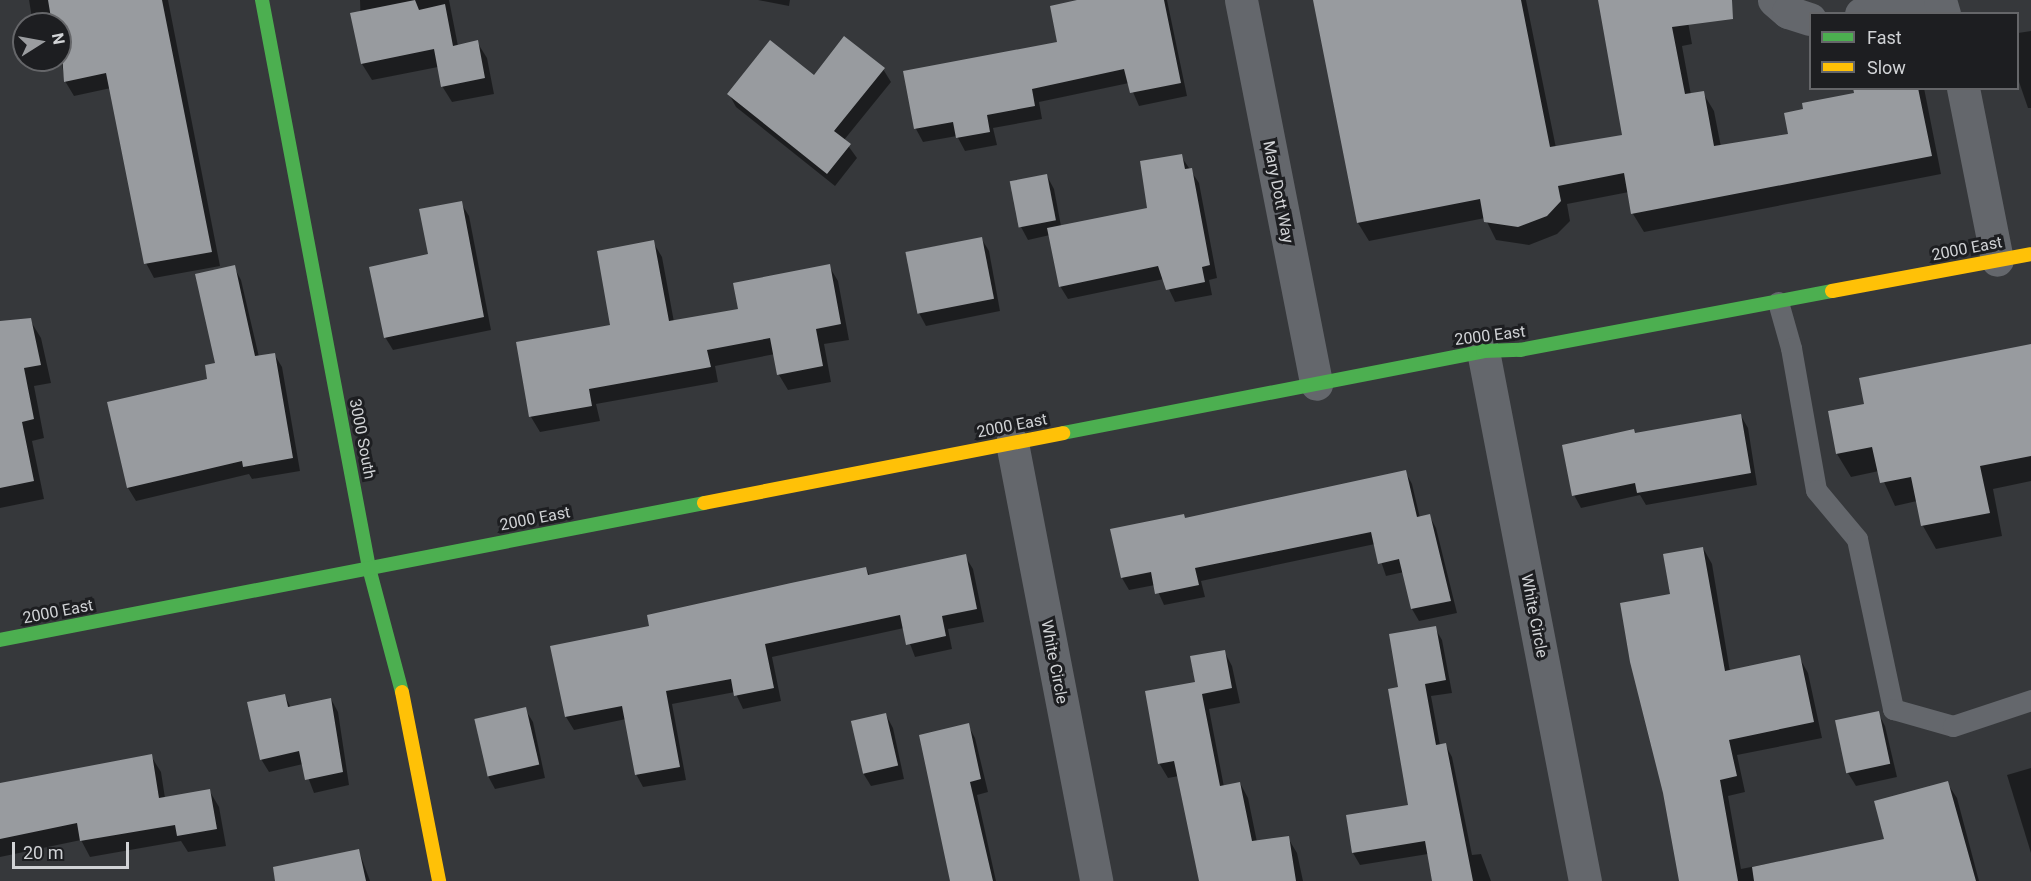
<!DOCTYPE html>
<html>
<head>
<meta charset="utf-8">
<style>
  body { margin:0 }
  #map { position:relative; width:2031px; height:881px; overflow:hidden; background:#36383b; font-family:Roboto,sans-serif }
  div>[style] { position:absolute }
  .shadow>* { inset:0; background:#0007 }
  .building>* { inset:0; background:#989b9f; transform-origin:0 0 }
  .lane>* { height:21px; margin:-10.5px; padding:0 10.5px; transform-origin:10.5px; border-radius:10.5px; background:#64676c }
  .street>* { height:33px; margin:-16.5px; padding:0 16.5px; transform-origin:16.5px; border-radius:16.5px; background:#64676c }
  .fast>* { height:14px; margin:-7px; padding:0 7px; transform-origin:7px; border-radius:7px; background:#4caf50 }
  .slow>* { height:14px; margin:-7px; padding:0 7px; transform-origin:7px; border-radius:7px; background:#ffc107 }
  span { translate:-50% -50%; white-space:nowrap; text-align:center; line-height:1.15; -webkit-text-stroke:6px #1d1e21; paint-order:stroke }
  .street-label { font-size:16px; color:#d1d3d6 }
  .legend { position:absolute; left:1809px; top:12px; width:210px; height:78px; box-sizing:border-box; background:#1d1e21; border:2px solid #656669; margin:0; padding:8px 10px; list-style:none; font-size:18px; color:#d1d3d6 }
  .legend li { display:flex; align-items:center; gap:12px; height:30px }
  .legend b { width:30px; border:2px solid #656669 }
  .north { position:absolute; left:12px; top:12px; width:60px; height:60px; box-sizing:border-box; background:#1d1e21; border:2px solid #656669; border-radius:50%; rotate:79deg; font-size:16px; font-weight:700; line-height:24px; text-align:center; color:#d1d3d6 }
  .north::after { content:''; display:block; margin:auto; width:21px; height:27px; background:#9b9da0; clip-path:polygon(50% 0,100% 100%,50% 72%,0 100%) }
  .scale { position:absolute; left:12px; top:842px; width:117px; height:27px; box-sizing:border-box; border:3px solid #d1d3d6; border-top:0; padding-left:8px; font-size:18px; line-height:21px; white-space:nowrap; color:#d1d3d6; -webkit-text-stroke:4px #1d1e21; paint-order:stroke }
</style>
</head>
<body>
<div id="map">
  <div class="shadow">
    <div style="clip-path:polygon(29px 0,168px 0,220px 266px,154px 278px,146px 263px,111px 88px,74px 96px,65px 81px,61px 60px,44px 60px,60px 60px,60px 24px,33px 24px)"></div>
    <div style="clip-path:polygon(360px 0,449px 0,458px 46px,477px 42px,487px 58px,494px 94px,452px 102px,442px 86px,438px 67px,372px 80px,362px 64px)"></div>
    <div style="clip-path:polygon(758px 0,790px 0,789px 6px)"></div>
    <div style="clip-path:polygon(1085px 0,1167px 0,1187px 96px,1139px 106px,1129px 83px,1039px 102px,1042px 119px,993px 128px,997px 145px,965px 151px,957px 136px,923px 142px,916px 129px,905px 73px,1059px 43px)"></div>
    <div style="clip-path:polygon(1314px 0,1526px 0,1556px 148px,1624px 136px,1602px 0,1684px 0,1692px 44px,1682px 46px,1691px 95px,1703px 93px,1714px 111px,1721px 147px,1789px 135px,1856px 95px,1854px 88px,1924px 88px,1941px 174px,1644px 232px,1633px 214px,1629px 192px,1567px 204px,1570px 221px,1557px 234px,1529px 245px,1496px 240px,1485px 218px,1369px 241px,1358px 223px)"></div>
    <div style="clip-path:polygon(2031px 31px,2031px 108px,2028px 108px,2018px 79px,2018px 33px)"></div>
    <div style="clip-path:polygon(883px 69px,891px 82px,844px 140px,857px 158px,835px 186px,736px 107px,729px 94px)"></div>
    <div style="clip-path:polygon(1181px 156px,1199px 183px,1217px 278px,1209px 280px,1212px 295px,1175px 302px,1164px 279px,1068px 299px,1060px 286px,1050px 235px,1028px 240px,1021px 227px,1012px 183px,1047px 176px,1054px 189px,1061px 226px,1148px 209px)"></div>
    <div style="clip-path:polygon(461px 203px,469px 216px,491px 330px,393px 350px,385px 337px)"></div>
    <div style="clip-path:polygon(981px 238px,989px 251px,1000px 311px,926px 326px,919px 313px,907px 252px)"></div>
    <div style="clip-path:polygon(653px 242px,662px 257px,674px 322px,740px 310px,829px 266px,838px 281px,849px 340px,824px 344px,831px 382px,788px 390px,779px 375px,775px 354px,715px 366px,718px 382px,596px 404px,600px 421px,540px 432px,531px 417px,517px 344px,612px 326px)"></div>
    <div style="clip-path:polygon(234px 267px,241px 280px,259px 357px,274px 354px,282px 367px,300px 471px,252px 479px,249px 474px,136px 501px,128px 488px,209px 380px,217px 364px)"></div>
    <div style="clip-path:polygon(30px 320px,41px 338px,51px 383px,34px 386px,44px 438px,32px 441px,44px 499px,0 508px,0 326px)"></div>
    <div style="clip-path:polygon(2031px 345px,2031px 481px,1993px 489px,2002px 536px,1936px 549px,1923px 526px,1917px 501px,1895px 506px,1879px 471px,1851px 477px,1837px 454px,1829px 412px,1866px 405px)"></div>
    <div style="clip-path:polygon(1741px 416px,1748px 428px,1757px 485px,1646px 505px,1640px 495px,1581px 508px,1574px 495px,1635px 435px)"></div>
    <div style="clip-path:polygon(1405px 471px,1412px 484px,1420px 518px,1429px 515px,1436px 528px,1457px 613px,1419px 621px,1412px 609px,1404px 572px,1386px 576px,1375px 544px,1201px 581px,1205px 597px,1164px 605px,1155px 585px,1129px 590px,1122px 578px,1185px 519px)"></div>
    <div style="clip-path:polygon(1703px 548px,1712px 564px,1730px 672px,1799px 657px,1808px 673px,1822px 738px,1737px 755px,1745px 792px,1728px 796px,1741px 869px,1886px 840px,1947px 783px,1957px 798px,1979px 881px,1681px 881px,1672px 595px)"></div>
    <div style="clip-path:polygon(965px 556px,973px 569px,984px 622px,948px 629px,952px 649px,915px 657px,904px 628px,772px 657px,781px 701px,743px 709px,735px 692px,672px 704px,686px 780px,643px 787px,636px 774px,626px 719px,574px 730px,566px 717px,551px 647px,651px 627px,866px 568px,870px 576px)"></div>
    <div style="clip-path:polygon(1435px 628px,1442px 640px,1452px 693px,1431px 696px,1440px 745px,1445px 744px,1452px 757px,1472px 855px,1481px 854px,1491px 881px,1433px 881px,1428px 854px,1360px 865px,1353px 853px,1410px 806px,1400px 689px)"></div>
    <div style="clip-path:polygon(1224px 651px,1232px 666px,1240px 703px,1209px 709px,1224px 787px,1240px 783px,1248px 798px,1257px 842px,1288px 838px,1297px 853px,1303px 881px,1200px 881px,1179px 776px,1168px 778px,1159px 763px,1197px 683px)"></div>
    <div style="clip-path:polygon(285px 696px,291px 708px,331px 699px,338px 712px,349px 785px,314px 793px,303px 764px,269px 772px,261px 759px)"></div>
    <div style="clip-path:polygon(525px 709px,533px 722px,545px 778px,495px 789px,488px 776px)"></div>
    <div style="clip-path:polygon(1878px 713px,1885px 726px,1897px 777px,1856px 786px,1848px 773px)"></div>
    <div style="clip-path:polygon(886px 715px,893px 728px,904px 779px,871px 786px,863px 773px)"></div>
    <div style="clip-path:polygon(968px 725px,975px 738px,988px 792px,977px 795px,996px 881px,952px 881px)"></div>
    <div style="clip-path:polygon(151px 756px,161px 772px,165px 798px,209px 790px,219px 807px,226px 846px,188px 852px,181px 841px,90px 857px,81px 840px,0 857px,0 785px)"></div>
    <div style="clip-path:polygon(2031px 768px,2031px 853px,2007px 775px)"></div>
    <div style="clip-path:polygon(359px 851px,370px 881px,322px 881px)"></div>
  </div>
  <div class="building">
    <div style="clip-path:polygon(48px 0,162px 0,212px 252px,144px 264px,106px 73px,64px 82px,60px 24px,52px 24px)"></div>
    <div style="clip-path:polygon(415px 0,419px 10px,445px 4px,453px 46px,478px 40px,485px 78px,441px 87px,434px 49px,361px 64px,350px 13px)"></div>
    <div style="clip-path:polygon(1077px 0,1164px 0,1181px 83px,1130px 93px,1124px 69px,1032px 89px,1035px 106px,987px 115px,990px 132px,956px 138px,953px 122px,914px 129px,903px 71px,1057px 42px,1050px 6px)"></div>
    <div style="clip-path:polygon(1313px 0,1521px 0,1550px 147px,1622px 135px,1598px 0,1732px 0,1733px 19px,1672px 27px,1685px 94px,1704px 91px,1714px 146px,1788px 134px,1784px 113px,1803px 109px,1802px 103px,1854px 93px,1853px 88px,1918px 88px,1932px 156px,1631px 214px,1624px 173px,1558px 186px,1561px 201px,1547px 216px,1518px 227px,1484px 222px,1480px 199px,1357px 223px)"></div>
    <div style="clip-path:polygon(844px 36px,885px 68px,834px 131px,851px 144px,827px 174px,727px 94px,770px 40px,814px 75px)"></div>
    <div style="clip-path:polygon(1182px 154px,1185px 169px,1192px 168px,1210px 265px,1202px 267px,1205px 282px,1166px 290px,1158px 266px,1059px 287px,1047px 228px,1147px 208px,1140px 161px)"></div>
    <div style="left:1047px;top:174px;width:47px;height:38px;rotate:79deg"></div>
    <div style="clip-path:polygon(462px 201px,484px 317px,384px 338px,369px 267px,428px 254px,419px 209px)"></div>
    <div style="left:982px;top:237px;width:63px;height:78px;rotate:79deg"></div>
    <div style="clip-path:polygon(654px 240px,669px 321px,738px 309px,733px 283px,830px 264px,841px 324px,816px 329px,823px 366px,777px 375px,770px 338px,707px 350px,711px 367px,589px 389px,592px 406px,529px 417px,516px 342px,610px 325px,597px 251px)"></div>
    <div style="clip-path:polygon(235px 265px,255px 356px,275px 353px,293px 458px,243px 467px,242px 461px,127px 488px,107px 402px,207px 379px,205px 365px,215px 363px,195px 274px)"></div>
    <div style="clip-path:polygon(31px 318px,41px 365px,24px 368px,34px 419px,22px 422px,34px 481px,0 488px,0 321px)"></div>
    <div style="clip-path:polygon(2031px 344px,2031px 456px,1980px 466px,1990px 513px,1921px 526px,1911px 477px,1880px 483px,1872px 447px,1836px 454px,1828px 411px,1864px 404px,1859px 378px)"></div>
    <div style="clip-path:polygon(1741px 414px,1751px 473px,1637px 493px,1635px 483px,1572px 496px,1562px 445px,1634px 429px,1635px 433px)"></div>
    <div style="clip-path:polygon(1406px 470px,1417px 517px,1430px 514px,1451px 601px,1411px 609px,1399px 559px,1378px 564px,1371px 532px,1195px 568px,1199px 585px,1155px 594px,1151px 572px,1121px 578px,1110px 529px,1184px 514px,1185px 518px)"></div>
    <div style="clip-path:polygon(1703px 547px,1725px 671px,1800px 655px,1814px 722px,1729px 740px,1737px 776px,1720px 780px,1738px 881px,1679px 881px,1663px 793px,1630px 662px,1620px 603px,1670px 594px,1663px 554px)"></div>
    <div style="clip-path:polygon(966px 554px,977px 609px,942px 616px,946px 636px,906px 645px,900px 615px,765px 644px,774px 688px,734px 696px,731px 679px,666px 691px,680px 767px,635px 775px,622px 706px,565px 717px,550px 646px,649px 626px,647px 615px,791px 583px,866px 567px,868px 575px)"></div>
    <div style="clip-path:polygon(1436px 626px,1446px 680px,1425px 684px,1436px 745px,1446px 743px,1473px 881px,1432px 881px,1425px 841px,1352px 853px,1346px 815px,1408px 805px,1388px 689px,1398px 687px,1389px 634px)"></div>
    <div style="clip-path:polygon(1225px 650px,1232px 688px,1202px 694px,1220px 786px,1240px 782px,1252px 841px,1289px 836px,1296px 881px,1199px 881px,1174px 761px,1158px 764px,1145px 691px,1195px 682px,1190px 656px)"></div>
    <div style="clip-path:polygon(285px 694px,288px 707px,331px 698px,343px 772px,305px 780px,299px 751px,260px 760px,247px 702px)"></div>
    <div style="left:526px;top:707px;width:59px;height:53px;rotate:77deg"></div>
    <div style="left:1879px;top:711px;width:54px;height:45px;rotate:78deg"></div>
    <div style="left:886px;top:713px;width:54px;height:36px;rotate:77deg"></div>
    <div style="clip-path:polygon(969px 723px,981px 779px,970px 782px,993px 881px,950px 881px,919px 735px)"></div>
    <div style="clip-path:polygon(152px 754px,159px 798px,210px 789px,217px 829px,177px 836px,175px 825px,80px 841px,77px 823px,0 839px,0 783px)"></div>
    <div style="clip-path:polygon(1948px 781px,1976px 881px,1754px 881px,1752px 867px,1884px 839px,1874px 801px)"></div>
    <div style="clip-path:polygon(359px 849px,366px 881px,275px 881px,273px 867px)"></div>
  </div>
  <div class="lane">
    <div style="left:1778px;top:302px;width:48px;rotate:74.2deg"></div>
    <div style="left:1791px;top:348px;width:144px;rotate:80deg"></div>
    <div style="left:1816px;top:490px;width:64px;rotate:50.1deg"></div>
    <div style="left:1857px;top:539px;width:174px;rotate:78deg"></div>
    <div style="left:1893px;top:709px;width:62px;rotate:15.8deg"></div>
    <div style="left:1953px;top:726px;width:82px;rotate:-18.4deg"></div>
  </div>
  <div class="street">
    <div style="left:1241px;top:0;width:391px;rotate:78.9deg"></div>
    <div style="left:1774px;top:0;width:18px;rotate:41deg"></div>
    <div style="left:1788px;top:12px;width:23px;rotate:18deg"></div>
    <div style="left:1861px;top:14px;width:80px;rotate:-10deg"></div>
    <div style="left:1940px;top:0;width:15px;rotate:74deg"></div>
    <div style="left:1963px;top:88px;width:175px;rotate:78.8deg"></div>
    <div style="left:1483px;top:351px;width:540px;rotate:79.11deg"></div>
    <div style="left:1012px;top:443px;width:446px;rotate:79.1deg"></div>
  </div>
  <div class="fast">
    <div style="left:262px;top:0;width:578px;rotate:79.33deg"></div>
    <div style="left:369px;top:568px;width:128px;rotate:75.1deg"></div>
    <div style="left:1063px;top:433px;width:428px;rotate:-11deg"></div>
    <div style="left:1483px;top:351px;width:37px;rotate:-2deg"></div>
    <div style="left:1520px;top:350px;width:318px;rotate:-10.7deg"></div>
    <div style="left:0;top:640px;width:717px;rotate:-11.01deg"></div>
  </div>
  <div class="slow">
    <div style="left:1832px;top:291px;width:202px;rotate:-10.5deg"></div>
    <div style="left:704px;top:503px;width:366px;rotate:-11deg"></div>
    <div style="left:402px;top:692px;width:193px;rotate:78.9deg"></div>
  </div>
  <div class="street-label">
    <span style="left:1278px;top:192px;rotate:79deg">Mary Dott Way</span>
    <span style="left:1967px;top:249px;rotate:-11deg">2000 East</span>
    <span style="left:1490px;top:336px;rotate:-7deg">2000 East</span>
    <span style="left:1012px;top:426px;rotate:-11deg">2000 East</span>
    <span style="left:362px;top:439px;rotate:79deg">3000 South</span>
    <span style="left:535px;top:519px;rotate:-11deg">2000 East</span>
    <span style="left:58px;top:612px;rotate:-11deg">2000 East</span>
    <span style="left:1534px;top:616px;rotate:79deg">White Circle</span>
    <span style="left:1054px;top:662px;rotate:79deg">White Circle</span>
  </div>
  <ul class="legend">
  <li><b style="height:8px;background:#4caf50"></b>Fast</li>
  <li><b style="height:8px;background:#ffc107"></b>Slow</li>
  </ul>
  <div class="north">N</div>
  <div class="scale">20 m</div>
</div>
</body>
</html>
